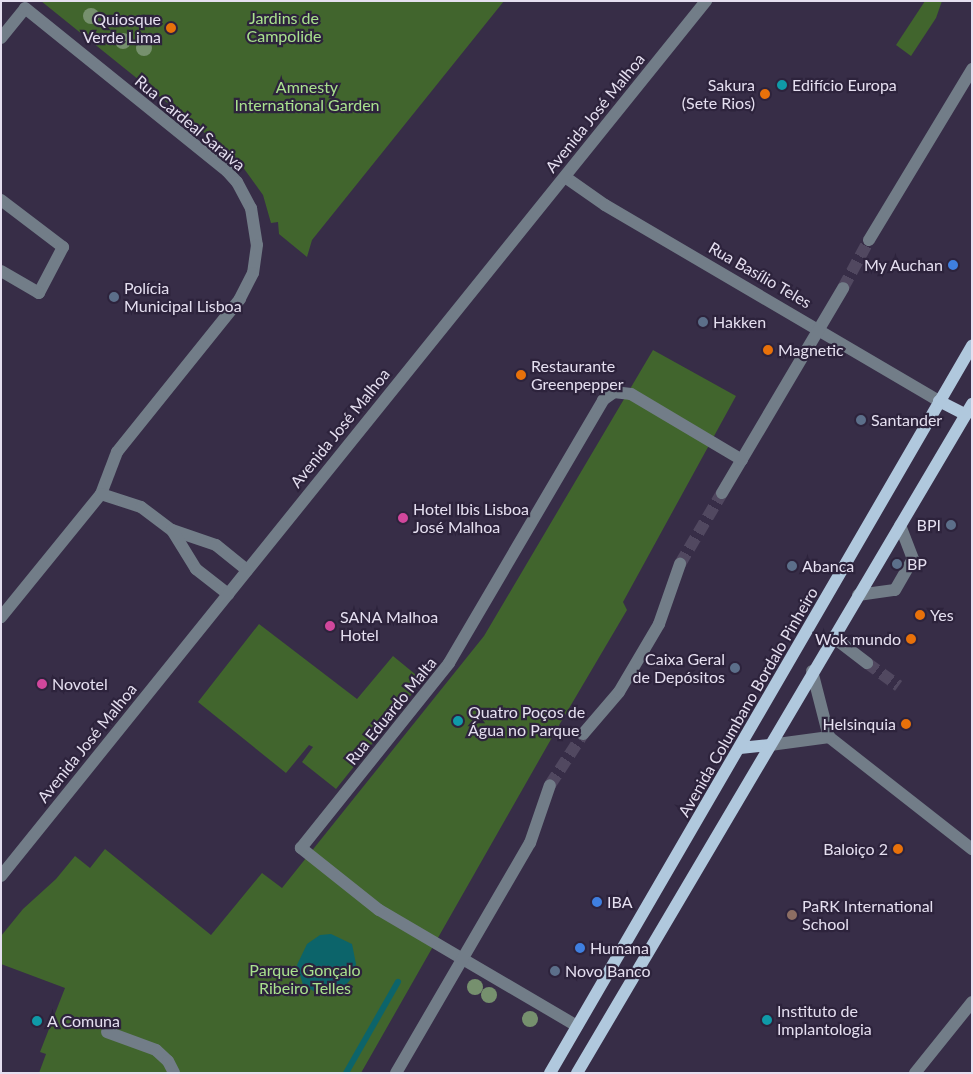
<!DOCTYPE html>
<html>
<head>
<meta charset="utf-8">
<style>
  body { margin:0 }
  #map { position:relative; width:973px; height:1074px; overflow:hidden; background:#372d47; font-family:Lato,sans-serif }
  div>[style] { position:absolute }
  .green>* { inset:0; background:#41652d }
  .water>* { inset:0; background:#0c646a }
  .stream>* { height:6px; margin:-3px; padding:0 3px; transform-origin:3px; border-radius:3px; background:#0c646a }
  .minor-tunnel>* { height:12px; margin-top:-6px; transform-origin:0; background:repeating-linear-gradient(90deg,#514860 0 12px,transparent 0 18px) }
  .minor>* { height:12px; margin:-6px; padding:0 6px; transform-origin:6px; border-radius:6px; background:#727d88 }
  .major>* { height:12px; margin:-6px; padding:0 6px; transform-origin:6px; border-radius:6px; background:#b0c8dd }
  .trees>* { width:16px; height:16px; margin:-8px; border-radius:50%; background:#76906e }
  .dots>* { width:14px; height:14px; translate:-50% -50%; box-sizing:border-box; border:2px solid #2d233c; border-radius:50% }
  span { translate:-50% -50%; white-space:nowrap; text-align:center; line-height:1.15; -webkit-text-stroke:4.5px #2d233c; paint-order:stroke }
  .park-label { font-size:16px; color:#a9e18e }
  .poi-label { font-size:16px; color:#e5dff0 }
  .right { translate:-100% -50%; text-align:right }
  .left { translate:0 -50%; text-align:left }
  .street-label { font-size:16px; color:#e5dff0 }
  .frame { position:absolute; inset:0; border:2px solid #e5dff0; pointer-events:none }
</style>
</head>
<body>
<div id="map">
  <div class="green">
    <div style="clip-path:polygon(41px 1px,504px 1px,312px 240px,307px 257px,279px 234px,278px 222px,271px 223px,263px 195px,237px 159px)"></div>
    <div style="clip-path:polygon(925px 1px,942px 1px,936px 18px,911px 56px,896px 45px)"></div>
    <div style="clip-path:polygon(653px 350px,736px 396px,623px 602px,627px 610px,558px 727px,555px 725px,551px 732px,554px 734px,361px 1073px,39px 1073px,46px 1054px,40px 1052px,65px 988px,1px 964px,1px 936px,23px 909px,56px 879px,75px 856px,90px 868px,105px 849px,211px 935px,262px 873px,282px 888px,484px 636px)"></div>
    <div style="clip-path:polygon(259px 624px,357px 699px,393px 656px,421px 679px,419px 685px,336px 789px,302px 762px,313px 747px,309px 745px,286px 773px,198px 702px)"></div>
  </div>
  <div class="water">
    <div style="clip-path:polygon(331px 934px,352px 944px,356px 964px,352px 978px,342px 989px,331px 995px,319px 994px,303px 985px,297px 965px,307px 944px,320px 935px)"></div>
  </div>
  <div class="stream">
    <div style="left:346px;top:1073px;width:105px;rotate:-60.3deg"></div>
  </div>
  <div class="minor-tunnel">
    <div style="left:843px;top:288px;width:55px;rotate:-61.6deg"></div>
    <div style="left:680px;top:564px;width:82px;rotate:-59.4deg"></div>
    <div style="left:867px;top:663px;width:39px;rotate:36deg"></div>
    <div style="left:550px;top:785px;width:61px;rotate:-57.1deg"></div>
  </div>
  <div class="minor">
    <div style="left:1px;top:38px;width:38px;rotate:-51deg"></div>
    <div style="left:25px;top:8px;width:260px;rotate:38.9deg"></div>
    <div style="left:227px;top:171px;width:15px;rotate:48deg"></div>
    <div style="left:237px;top:182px;width:30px;rotate:62deg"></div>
    <div style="left:251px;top:208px;width:37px;rotate:81deg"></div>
    <div style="left:257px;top:245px;width:28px;rotate:98deg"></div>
    <div style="left:253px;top:273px;width:29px;rotate:117deg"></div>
    <div style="left:240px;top:299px;width:196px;rotate:128.8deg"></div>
    <div style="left:117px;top:452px;width:45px;rotate:110.9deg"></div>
    <div style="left:101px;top:494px;width:159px;rotate:129.1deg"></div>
    <div style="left:565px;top:177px;width:49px;rotate:35deg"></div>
    <div style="left:605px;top:205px;width:387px;rotate:30.4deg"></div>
    <div style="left:1px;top:200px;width:78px;rotate:37.2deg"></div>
    <div style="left:63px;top:247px;width:52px;rotate:117.6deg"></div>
    <div style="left:39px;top:293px;width:44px;rotate:-149.9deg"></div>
    <div style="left:869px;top:240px;width:200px;rotate:-58.9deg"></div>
    <div style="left:722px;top:493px;width:238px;rotate:-59.4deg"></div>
    <div style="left:101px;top:494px;width:42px;rotate:18deg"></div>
    <div style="left:141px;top:507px;width:39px;rotate:37deg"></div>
    <div style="left:172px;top:530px;width:46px;rotate:18.8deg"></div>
    <div style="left:216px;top:545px;width:40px;rotate:39deg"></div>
    <div style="left:172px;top:530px;width:46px;rotate:58.4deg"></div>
    <div style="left:196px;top:569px;width:41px;rotate:38deg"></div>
    <div style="left:858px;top:595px;width:37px;rotate:-8deg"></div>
    <div style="left:895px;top:590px;width:36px;rotate:-60deg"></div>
    <div style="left:913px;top:559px;width:36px;rotate:-111deg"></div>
    <div style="left:833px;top:637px;width:43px;rotate:37.4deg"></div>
    <div style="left:812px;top:671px;width:68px;rotate:75.6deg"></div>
    <div style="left:829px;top:737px;width:182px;rotate:38.1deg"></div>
    <div style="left:583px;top:734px;width:55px;rotate:-49.4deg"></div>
    <div style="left:619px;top:692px;width:79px;rotate:-59.5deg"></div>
    <div style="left:659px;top:624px;width:64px;rotate:-70.7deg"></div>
    <div style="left:770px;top:745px;width:60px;rotate:-7.7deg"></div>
    <div style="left:1px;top:876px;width:1124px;rotate:-51.14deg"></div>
    <div style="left:577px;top:1026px;width:229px;rotate:-149.6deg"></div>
    <div style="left:379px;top:910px;width:100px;rotate:-141.5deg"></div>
    <div style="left:301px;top:848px;width:237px;rotate:-51.3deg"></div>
    <div style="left:449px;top:663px;width:305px;rotate:-59.6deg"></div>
    <div style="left:603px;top:400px;width:14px;rotate:-36deg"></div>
    <div style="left:614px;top:392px;width:17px;rotate:7deg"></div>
    <div style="left:631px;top:394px;width:129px;rotate:30.7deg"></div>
    <div style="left:107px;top:1032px;width:52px;rotate:20.2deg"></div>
    <div style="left:156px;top:1050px;width:16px;rotate:43deg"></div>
    <div style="left:168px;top:1061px;width:13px;rotate:63deg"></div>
    <div style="left:396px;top:1073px;width:266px;rotate:-59.8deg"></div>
    <div style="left:530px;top:843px;width:61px;rotate:-71deg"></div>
    <div style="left:915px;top:1073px;width:91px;rotate:-51.2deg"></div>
  </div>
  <div class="major">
    <div style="left:939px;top:401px;width:30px;rotate:27deg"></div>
    <div style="left:740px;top:748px;width:30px;rotate:-6deg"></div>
    <div style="left:550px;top:1073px;width:841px;rotate:-59.87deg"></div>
    <div style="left:577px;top:1073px;width:777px;rotate:-59.44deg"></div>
  </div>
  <div class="trees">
    <div style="left:91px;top:16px"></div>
    <div style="left:123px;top:41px"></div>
    <div style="left:144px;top:48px"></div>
    <div style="left:475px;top:987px"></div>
    <div style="left:489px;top:995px"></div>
    <div style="left:530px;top:1019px"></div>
  </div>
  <div class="dots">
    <div style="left:171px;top:28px;background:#e8710a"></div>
    <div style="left:782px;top:85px;background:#0f9aa8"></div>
    <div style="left:765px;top:94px;background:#e8710a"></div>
    <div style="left:953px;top:265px;background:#3f7fe0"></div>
    <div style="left:114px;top:297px;background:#5c6f8a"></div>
    <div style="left:703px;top:322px;background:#5c6f8a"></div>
    <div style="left:768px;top:350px;background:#e8710a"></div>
    <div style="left:521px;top:375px;background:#e8710a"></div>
    <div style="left:861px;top:420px;background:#5c6f8a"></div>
    <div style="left:403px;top:518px;background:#d1479c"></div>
    <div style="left:951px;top:525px;background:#5c6f8a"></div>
    <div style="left:897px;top:564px;background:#5c6f8a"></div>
    <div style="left:792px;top:566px;background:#5c6f8a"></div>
    <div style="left:920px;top:615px;background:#e8710a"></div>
    <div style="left:330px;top:626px;background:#d1479c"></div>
    <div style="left:911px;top:639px;background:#e8710a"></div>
    <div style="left:735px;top:668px;background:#5c6f8a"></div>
    <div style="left:42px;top:684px;background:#d1479c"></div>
    <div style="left:458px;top:721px;background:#0f9aa8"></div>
    <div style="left:906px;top:724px;background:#e8710a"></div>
    <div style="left:898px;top:849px;background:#e8710a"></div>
    <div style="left:597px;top:902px;background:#3f7fe0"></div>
    <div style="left:792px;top:915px;background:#8d6e63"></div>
    <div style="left:580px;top:948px;background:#3f7fe0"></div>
    <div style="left:555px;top:971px;background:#5c6f8a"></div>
    <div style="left:767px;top:1020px;background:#0f9aa8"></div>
    <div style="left:37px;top:1021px;background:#0f9aa8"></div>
  </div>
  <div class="park-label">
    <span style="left:284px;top:27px">Jardins de<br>Campolide</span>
    <span style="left:307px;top:96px">Amnesty<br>International Garden</span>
    <span style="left:305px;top:979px">Parque Gonçalo<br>Ribeiro Telles</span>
  </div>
  <div class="poi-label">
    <span class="right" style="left:161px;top:28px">Quiosque<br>Verde Lima</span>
    <span class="right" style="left:755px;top:94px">Sakura<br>(Sete Rios)</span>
    <span class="left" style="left:792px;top:85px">Edifício Europa</span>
    <span class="right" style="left:943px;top:265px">My Auchan</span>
    <span class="left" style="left:124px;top:297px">Polícia<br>Municipal Lisboa</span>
    <span class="left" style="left:713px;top:322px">Hakken</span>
    <span class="left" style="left:778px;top:350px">Magnetic</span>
    <span class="left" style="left:531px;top:375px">Restaurante<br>Greenpepper</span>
    <span class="left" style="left:871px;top:420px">Santander</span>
    <span class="left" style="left:413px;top:518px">Hotel Ibis Lisboa<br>José Malhoa</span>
    <span class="right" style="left:941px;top:525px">BPI</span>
    <span class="left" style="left:907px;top:564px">BP</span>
    <span class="left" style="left:802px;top:566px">Abanca</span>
    <span class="left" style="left:930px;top:615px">Yes</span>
    <span class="left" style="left:340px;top:626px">SANA Malhoa<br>Hotel</span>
    <span class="right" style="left:901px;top:639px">Wok mundo</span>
    <span class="right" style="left:725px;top:668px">Caixa Geral<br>de Depósitos</span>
    <span class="left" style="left:52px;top:684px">Novotel</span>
    <span class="left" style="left:468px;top:721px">Quatro Poços de<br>Água no Parque</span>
    <span class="right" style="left:896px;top:724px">Helsinquia</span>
    <span class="right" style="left:888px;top:849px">Baloiço 2</span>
    <span class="left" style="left:607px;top:902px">IBA</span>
    <span class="left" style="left:802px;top:915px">PaRK International<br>School</span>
    <span class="left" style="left:590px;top:948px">Humana</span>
    <span class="left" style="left:565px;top:971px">Novo Banco</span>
    <span class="left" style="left:777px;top:1020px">Instituto de<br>Implantologia</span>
    <span class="left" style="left:47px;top:1021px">A Comuna</span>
  </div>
  <div class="street-label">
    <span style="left:595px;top:113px;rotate:-51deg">Avenida José Malhoa</span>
    <span style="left:190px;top:123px;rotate:40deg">Rua Cardeal Saraiva</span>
    <span style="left:760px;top:275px;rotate:30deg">Rua Basílio Teles</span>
    <span style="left:340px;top:428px;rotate:-51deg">Avenida José Malhoa</span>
    <span style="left:748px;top:702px;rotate:-60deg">Avenida Columbano Bordalo Pinheiro</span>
    <span style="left:391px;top:711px;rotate:-51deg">Rua Eduardo Malta</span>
    <span style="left:87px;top:743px;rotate:-51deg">Avenida José Malhoa</span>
  </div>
  <div class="frame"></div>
</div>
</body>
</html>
